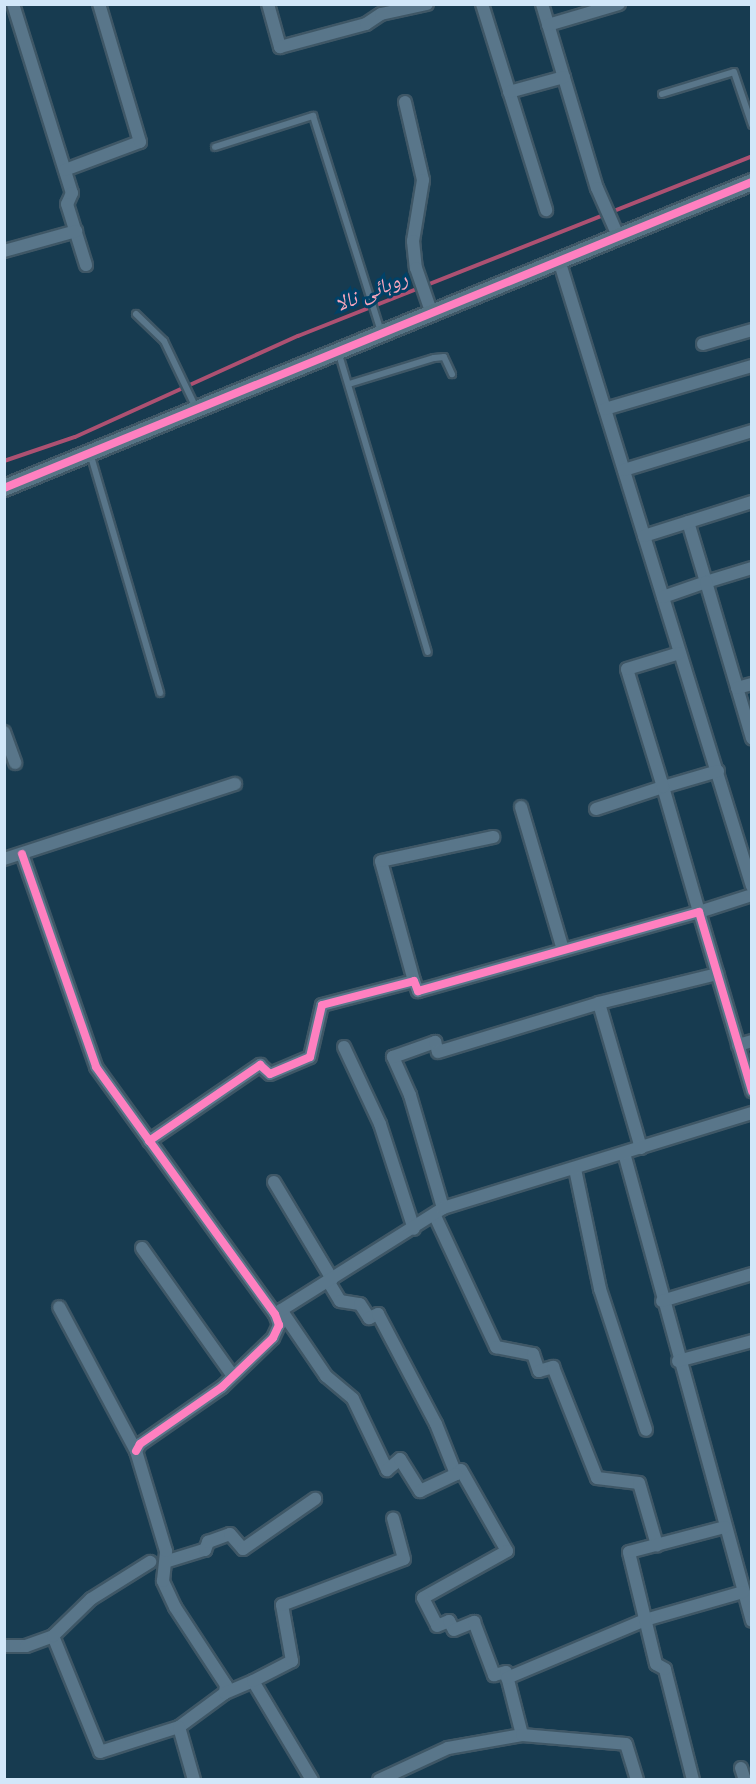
<!DOCTYPE html>
<html>
<head>
<meta charset="utf-8">
<style>
  body { margin:0 }
  #map { position:relative; width:756px; height:1784px; overflow:hidden; background:#173b50; font-family:Raleway,"Noto Naskh Arabic",sans-serif }
  div>[style] { position:absolute }
  .stream>* { height:4px; margin:-2px; padding:0 2px; transform-origin:2px; border-radius:2px; background:#ad5172 }
  .roads { filter:drop-shadow(2px 0 #3f5766) drop-shadow(-2px 0 #3f5766) drop-shadow(0 2px #3f5766) drop-shadow(0 -2px #3f5766) }
  .lane>* { height:6px; margin:-3px; padding:0 3px; transform-origin:3px; border-radius:3px; background:#59768a }
  .street>* { height:12px; margin:-6px; padding:0 6px; transform-origin:6px; border-radius:6px; background:#59768a }
  .secondary>* { height:16px; margin:-8px; padding:0 8px; transform-origin:8px; border-radius:8px; background:#577485 }
  .cycleway>* { height:8px; margin:-4px; padding:0 4px; transform-origin:4px; border-radius:4px; background:#ff80c0 }
  span { translate:-50% -50%; white-space:nowrap; text-align:center; line-height:1.15; -webkit-text-stroke:6px #004167; paint-order:stroke }
  .water-label { font-size:21px; color:#faa7bd; font-style:italic }
  .frame { position:absolute; inset:0; border:6px solid #d2e7f9; pointer-events:none }
</style>
</head>
<body>
<div id="map">
  <div class="stream">
    <div style="left:4px;top:461px;width:75px;rotate:-18.7deg"></div>
    <div style="left:75px;top:437px;width:245px;rotate:-24.4deg"></div>
    <div style="left:298px;top:336px;width:488px;rotate:-21.6deg"></div>
  </div>
  <div class="roads">
    <div class="lane">
      <div style="left:662px;top:94px;width:75px;rotate:-17deg"></div>
      <div style="left:734px;top:72px;width:56px;rotate:71.2deg"></div>
      <div style="left:215px;top:147px;width:103px;rotate:-17.6deg"></div>
      <div style="left:313px;top:116px;width:226px;rotate:72.5deg"></div>
      <div style="left:136px;top:314px;width:39px;rotate:44deg"></div>
      <div style="left:164px;top:341px;width:74px;rotate:64.5deg"></div>
      <div style="left:338px;top:351px;width:314px;rotate:73.4deg"></div>
      <div style="left:349px;top:384px;width:89px;rotate:-17deg"></div>
      <div style="left:434px;top:358px;width:10px;rotate:-6deg"></div>
      <div style="left:444px;top:357px;width:19px;rotate:65deg"></div>
      <div style="left:90px;top:453px;width:250px;rotate:73.7deg"></div>
    </div>
    <div class="street">
      <div style="left:13px;top:4px;width:198px;rotate:72.7deg"></div>
      <div style="left:72px;top:193px;width:12px;rotate:114deg"></div>
      <div style="left:67px;top:204px;width:64px;rotate:72.7deg"></div>
      <div style="left:268px;top:4px;width:45px;rotate:74.4deg"></div>
      <div style="left:280px;top:47px;width:89px;rotate:-15deg"></div>
      <div style="left:366px;top:24px;width:18px;rotate:-34deg"></div>
      <div style="left:381px;top:14px;width:47px;rotate:-12.3deg"></div>
      <div style="left:482px;top:4px;width:216px;rotate:72.7deg"></div>
      <div style="left:542px;top:4px;width:192px;rotate:73.4deg"></div>
      <div style="left:597px;top:188px;width:55px;rotate:66.3deg"></div>
      <div style="left:548px;top:25px;width:74px;rotate:-16.5deg"></div>
      <div style="left:509px;top:92px;width:57px;rotate:-15.3deg"></div>
      <div style="left:405px;top:102px;width:80px;rotate:77deg"></div>
      <div style="left:423px;top:180px;width:62px;rotate:99.3deg"></div>
      <div style="left:413px;top:241px;width:27px;rotate:84deg"></div>
      <div style="left:416px;top:268px;width:46px;rotate:70.8deg"></div>
      <div style="left:65px;top:170px;width:80px;rotate:-20.5deg"></div>
      <div style="left:140px;top:142px;width:144px;rotate:-106.5deg"></div>
      <div style="left:4px;top:251px;width:75px;rotate:-15.5deg"></div>
      <div style="left:559px;top:260px;width:655px;rotate:72.87deg"></div>
      <div style="left:703px;top:344px;width:51px;rotate:-15.9deg"></div>
      <div style="left:605px;top:409px;width:153px;rotate:-16.3deg"></div>
      <div style="left:624px;top:470px;width:134px;rotate:-16.9deg"></div>
      <div style="left:688px;top:522px;width:63px;rotate:73.3deg"></div>
      <div style="left:706px;top:582px;width:48px;rotate:-16.9deg"></div>
      <div style="left:644px;top:536px;width:113px;rotate:-17.5deg"></div>
      <div style="left:663px;top:597px;width:46px;rotate:-19.2deg"></div>
      <div style="left:706px;top:582px;width:163px;rotate:73.6deg"></div>
      <div style="left:737px;top:688px;width:16px;rotate:-15deg"></div>
      <div style="left:4px;top:732px;width:33px;rotate:70deg"></div>
      <div style="left:718px;top:771px;width:57px;rotate:163.8deg"></div>
      <div style="left:663px;top:787px;width:130px;rotate:73.9deg"></div>
      <div style="left:699px;top:912px;width:56px;rotate:-17.8deg"></div>
      <div style="left:521px;top:807px;width:149px;rotate:73.6deg"></div>
      <div style="left:596px;top:809px;width:71px;rotate:-18.2deg"></div>
      <div style="left:663px;top:787px;width:123px;rotate:-107deg"></div>
      <div style="left:627px;top:669px;width:55px;rotate:-16.8deg"></div>
      <div style="left:22px;top:854px;width:225px;rotate:70.8deg"></div>
      <div style="left:96px;top:1067px;width:305px;rotate:54.1deg"></div>
      <div style="left:275px;top:1314px;width:12px;rotate:70deg"></div>
      <div style="left:279px;top:1325px;width:14px;rotate:115deg"></div>
      <div style="left:273px;top:1338px;width:71px;rotate:136.1deg"></div>
      <div style="left:222px;top:1387px;width:100px;rotate:145.2deg"></div>
      <div style="left:140px;top:1444px;width:8px;rotate:120deg"></div>
      <div style="left:4px;top:859px;width:243px;rotate:-18deg"></div>
      <div style="left:414px;top:981px;width:124px;rotate:-105.4deg"></div>
      <div style="left:381px;top:861px;width:115px;rotate:-12.1deg"></div>
      <div style="left:738px;top:1045px;width:15px;rotate:-16deg"></div>
      <div style="left:344px;top:1047px;width:85px;rotate:64.9deg"></div>
      <div style="left:380px;top:1124px;width:110px;rotate:72.1deg"></div>
      <div style="left:149px;top:1141px;width:135px;rotate:-34.4deg"></div>
      <div style="left:260px;top:1065px;width:13px;rotate:42deg"></div>
      <div style="left:270px;top:1074px;width:43px;rotate:-23deg"></div>
      <div style="left:310px;top:1057px;width:53px;rotate:-77deg"></div>
      <div style="left:322px;top:1005px;width:95px;rotate:-14.6deg"></div>
      <div style="left:414px;top:981px;width:11px;rotate:68deg"></div>
      <div style="left:418px;top:991px;width:292px;rotate:-15.7deg"></div>
      <div style="left:699px;top:912px;width:187px;rotate:73.5deg"></div>
      <div style="left:641px;top:1148px;width:151px;rotate:-106.2deg"></div>
      <div style="left:599px;top:1003px;width:122px;rotate:-13.8deg"></div>
      <div style="left:624px;top:1153px;width:485px;rotate:74.7deg"></div>
      <div style="left:575px;top:1169px;width:123px;rotate:78.2deg"></div>
      <div style="left:600px;top:1289px;width:148px;rotate:71.9deg"></div>
      <div style="left:274px;top:1182px;width:113px;rotate:59.1deg"></div>
      <div style="left:443px;top:1208px;width:118px;rotate:-106.3deg"></div>
      <div style="left:410px;top:1095px;width:42px;rotate:-114.1deg"></div>
      <div style="left:393px;top:1057px;width:45px;rotate:-19.7deg"></div>
      <div style="left:435px;top:1042px;width:10px;rotate:73deg"></div>
      <div style="left:438px;top:1052px;width:168px;rotate:-16.9deg"></div>
      <div style="left:435px;top:1216px;width:145px;rotate:65deg"></div>
      <div style="left:496px;top:1347px;width:38px;rotate:11deg"></div>
      <div style="left:533px;top:1354px;width:18px;rotate:71deg"></div>
      <div style="left:539px;top:1371px;width:15px;rotate:-16deg"></div>
      <div style="left:553px;top:1367px;width:119px;rotate:68.4deg"></div>
      <div style="left:597px;top:1478px;width:42px;rotate:6.8deg"></div>
      <div style="left:639px;top:1483px;width:65px;rotate:73.8deg"></div>
      <div style="left:142px;top:1248px;width:157px;rotate:54.6deg"></div>
      <div style="left:328px;top:1281px;width:23px;rotate:59deg"></div>
      <div style="left:340px;top:1301px;width:20px;rotate:9deg"></div>
      <div style="left:360px;top:1304px;width:17px;rotate:57deg"></div>
      <div style="left:369px;top:1318px;width:10px;rotate:-24deg"></div>
      <div style="left:378px;top:1314px;width:124px;rotate:62.2deg"></div>
      <div style="left:436px;top:1424px;width:54px;rotate:68.2deg"></div>
      <div style="left:456px;top:1474px;width:6px;rotate:-39deg"></div>
      <div style="left:461px;top:1470px;width:93px;rotate:60.4deg"></div>
      <div style="left:507px;top:1551px;width:96px;rotate:150.8deg"></div>
      <div style="left:423px;top:1598px;width:31px;rotate:63deg"></div>
      <div style="left:437px;top:1626px;width:13px;rotate:-23deg"></div>
      <div style="left:449px;top:1621px;width:10px;rotate:61deg"></div>
      <div style="left:454px;top:1630px;width:22px;rotate:-22deg"></div>
      <div style="left:474px;top:1622px;width:57px;rotate:69.3deg"></div>
      <div style="left:494px;top:1675px;width:12px;rotate:-14deg"></div>
      <div style="left:506px;top:1672px;width:65px;rotate:75.7deg"></div>
      <div style="left:662px;top:1301px;width:94px;rotate:-16.7deg"></div>
      <div style="left:281px;top:1310px;width:80px;rotate:55.7deg"></div>
      <div style="left:326px;top:1376px;width:35px;rotate:40deg"></div>
      <div style="left:353px;top:1399px;width:79px;rotate:64.4deg"></div>
      <div style="left:387px;top:1470px;width:17px;rotate:-40deg"></div>
      <div style="left:400px;top:1459px;width:38px;rotate:58deg"></div>
      <div style="left:420px;top:1491px;width:40px;rotate:-25deg"></div>
      <div style="left:275px;top:1314px;width:199px;rotate:-32.2deg"></div>
      <div style="left:443px;top:1208px;width:323px;rotate:-17.1deg"></div>
      <div style="left:678px;top:1361px;width:77px;rotate:-15.1deg"></div>
      <div style="left:168px;top:1561px;width:39px;rotate:-17deg"></div>
      <div style="left:205px;top:1550px;width:9px;rotate:-69deg"></div>
      <div style="left:208px;top:1542px;width:23px;rotate:-20deg"></div>
      <div style="left:230px;top:1534px;width:20px;rotate:49deg"></div>
      <div style="left:243px;top:1549px;width:88px;rotate:-34.8deg"></div>
      <div style="left:53px;top:1636px;width:125px;rotate:67.9deg"></div>
      <div style="left:100px;top:1752px;width:83px;rotate:-17.6deg"></div>
      <div style="left:179px;top:1727px;width:57px;rotate:-36.5deg"></div>
      <div style="left:225px;top:1693px;width:8px;rotate:-83deg"></div>
      <div style="left:226px;top:1685px;width:93px;rotate:-123.2deg"></div>
      <div style="left:175px;top:1607px;width:29px;rotate:-115deg"></div>
      <div style="left:163px;top:1581px;width:30px;rotate:-84deg"></div>
      <div style="left:166px;top:1551px;width:104px;rotate:-106.7deg"></div>
      <div style="left:136px;top:1451px;width:163px;rotate:-118.1deg"></div>
      <div style="left:4px;top:1646px;width:22px"></div>
      <div style="left:26px;top:1646px;width:29px;rotate:-20deg"></div>
      <div style="left:53px;top:1636px;width:53px;rotate:-44.2deg"></div>
      <div style="left:91px;top:1599px;width:70px;rotate:-32.1deg"></div>
      <div style="left:507px;top:1678px;width:150px;rotate:-22.8deg"></div>
      <div style="left:645px;top:1620px;width:102px;rotate:-15.9deg"></div>
      <div style="left:225px;top:1693px;width:30px;rotate:-23deg"></div>
      <div style="left:179px;top:1727px;width:55px;rotate:74.2deg"></div>
      <div style="left:741px;top:1768px;width:13px;rotate:72deg"></div>
      <div style="left:312px;top:1780px;width:115px;rotate:-120.8deg"></div>
      <div style="left:253px;top:1681px;width:44px;rotate:-27.1deg"></div>
      <div style="left:292px;top:1661px;width:57px;rotate:-100.1deg"></div>
      <div style="left:282px;top:1605px;width:130px;rotate:-20.7deg"></div>
      <div style="left:404px;top:1559px;width:42px;rotate:-105deg"></div>
      <div style="left:379px;top:1780px;width:76px;rotate:-24.9deg"></div>
      <div style="left:448px;top:1748px;width:75px;rotate:-10deg"></div>
      <div style="left:522px;top:1735px;width:104px;rotate:4.9deg"></div>
      <div style="left:626px;top:1744px;width:38px;rotate:73deg"></div>
      <div style="left:693px;top:1780px;width:114px;rotate:-104.2deg"></div>
      <div style="left:665px;top:1669px;width:10px;rotate:-151deg"></div>
      <div style="left:656px;top:1664px;width:115px;rotate:-103.6deg"></div>
      <div style="left:629px;top:1552px;width:99px;rotate:-14.6deg"></div>
    </div>
    <div class="secondary">
      <div style="left:4px;top:488px;width:808px;rotate:-22.25deg"></div>
    </div>
  </div>
  <div class="cycleway">
    <div style="left:4px;top:488px;width:808px;rotate:-22.25deg"></div>
    <div style="left:22px;top:854px;width:225px;rotate:70.8deg"></div>
    <div style="left:96px;top:1067px;width:305px;rotate:54.1deg"></div>
    <div style="left:275px;top:1314px;width:12px;rotate:70deg"></div>
    <div style="left:279px;top:1325px;width:14px;rotate:115deg"></div>
    <div style="left:273px;top:1338px;width:71px;rotate:136.1deg"></div>
    <div style="left:222px;top:1387px;width:100px;rotate:145.2deg"></div>
    <div style="left:140px;top:1444px;width:8px;rotate:120deg"></div>
    <div style="left:149px;top:1141px;width:135px;rotate:-34.4deg"></div>
    <div style="left:260px;top:1065px;width:13px;rotate:42deg"></div>
    <div style="left:270px;top:1074px;width:43px;rotate:-23deg"></div>
    <div style="left:310px;top:1057px;width:53px;rotate:-77deg"></div>
    <div style="left:322px;top:1005px;width:95px;rotate:-14.6deg"></div>
    <div style="left:414px;top:981px;width:11px;rotate:68deg"></div>
    <div style="left:418px;top:991px;width:292px;rotate:-15.7deg"></div>
    <div style="left:699px;top:912px;width:187px;rotate:73.5deg"></div>
  </div>
  <div class="water-label">
    <span style="left:371px;top:291px;rotate:-22deg">روہائی نالا</span>
  </div>
  <div class="frame"></div>
</div>
</body>
</html>
